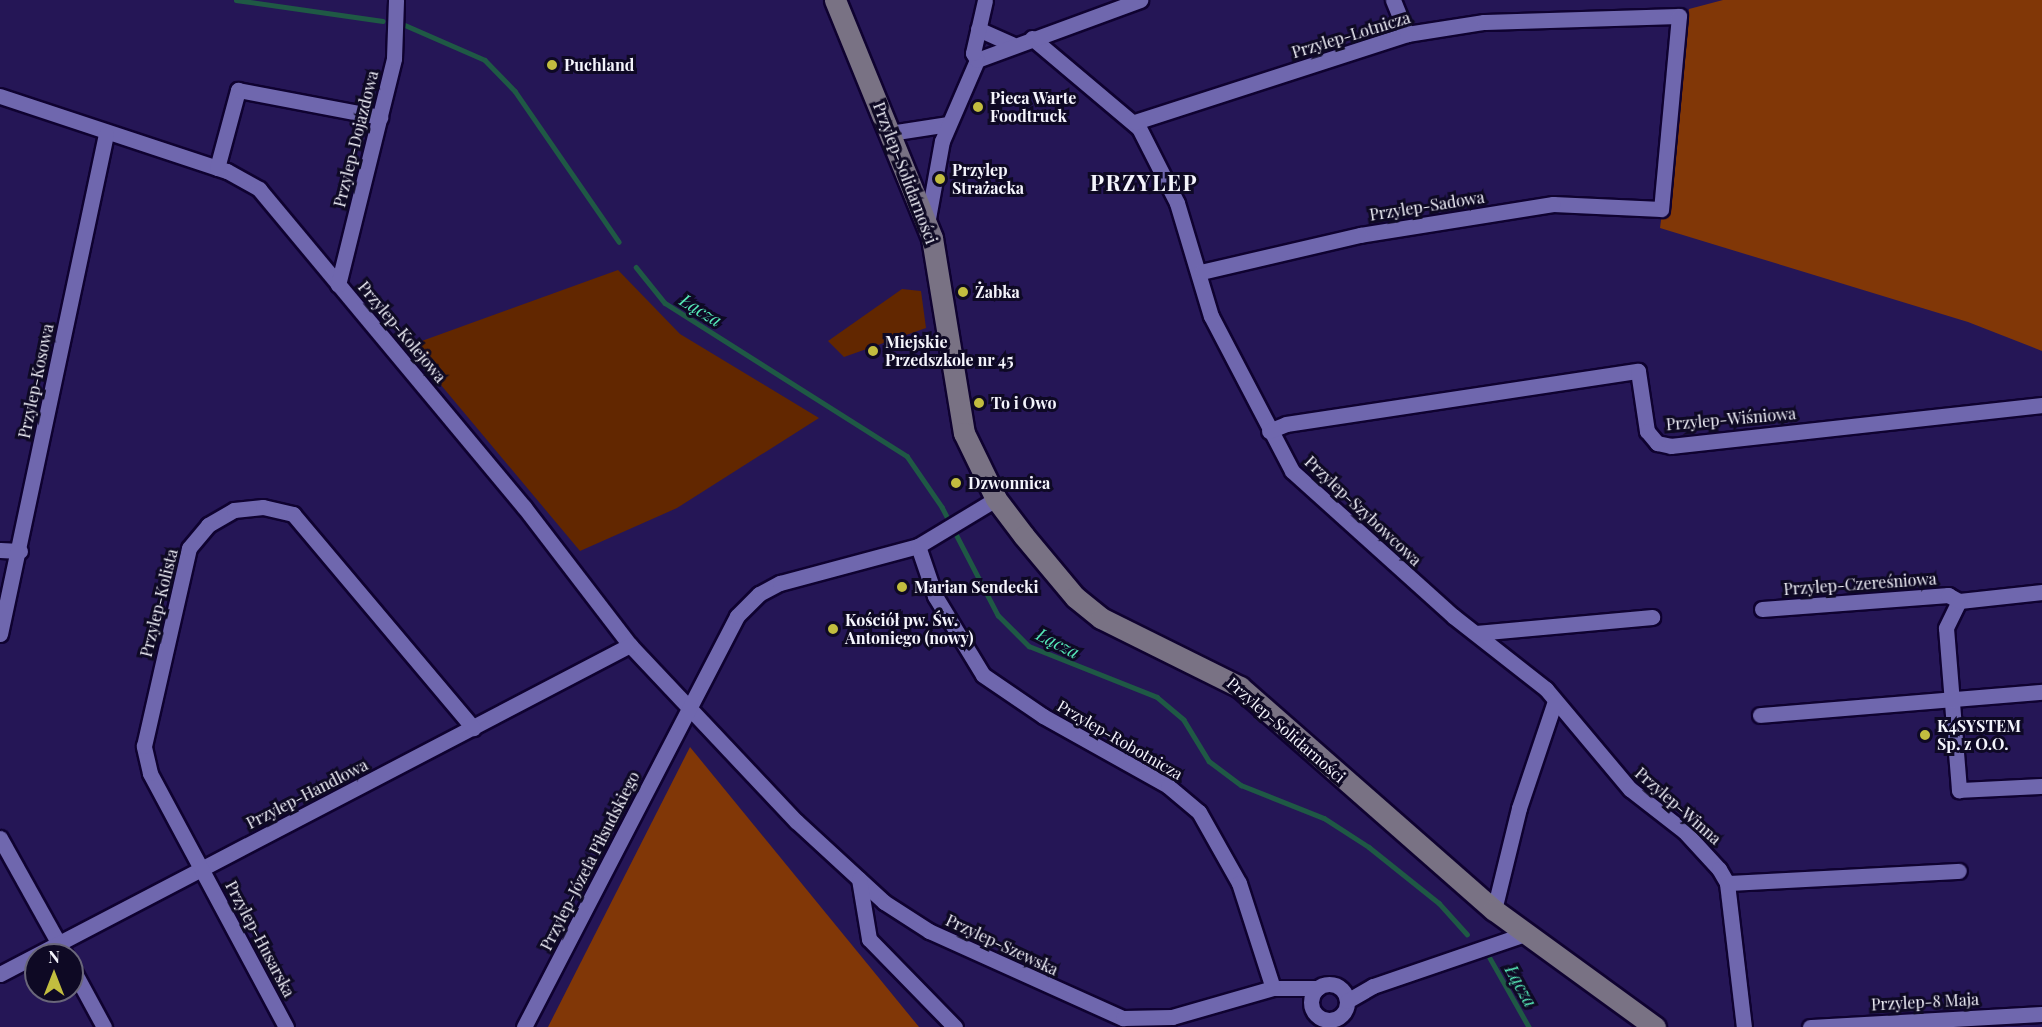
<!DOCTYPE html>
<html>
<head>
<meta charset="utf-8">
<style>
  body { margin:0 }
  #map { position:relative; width:2042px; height:1027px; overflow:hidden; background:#251656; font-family:"Playfair Display",serif }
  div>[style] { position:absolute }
  .green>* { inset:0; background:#622700 }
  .forest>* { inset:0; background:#813707 }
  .stream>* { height:4.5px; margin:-2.25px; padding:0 2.25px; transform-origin:2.25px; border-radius:2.25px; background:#1f5945 }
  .roads { filter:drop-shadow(2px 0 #0f0230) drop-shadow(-2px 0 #0f0230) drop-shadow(0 2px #0f0230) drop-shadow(0 -2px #0f0230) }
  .street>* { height:15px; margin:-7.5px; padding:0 7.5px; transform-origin:7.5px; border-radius:7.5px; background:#6f67ae }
  .street>.ring { margin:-7.5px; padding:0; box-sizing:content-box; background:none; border:15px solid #6f67ae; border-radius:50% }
  .secondary>* { height:21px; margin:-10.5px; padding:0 10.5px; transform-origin:10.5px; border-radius:10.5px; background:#797284 }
  .dots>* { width:16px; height:16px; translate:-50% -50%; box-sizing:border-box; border:3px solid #0e0924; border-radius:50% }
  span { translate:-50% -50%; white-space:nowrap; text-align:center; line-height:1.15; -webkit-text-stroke:6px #0e0924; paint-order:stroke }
  .street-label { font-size:16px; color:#f4f4fc }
  .poi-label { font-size:16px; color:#f4f4fc; font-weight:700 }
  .left { translate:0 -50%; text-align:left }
  .water-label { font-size:18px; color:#56eab8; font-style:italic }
  .district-label { font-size:22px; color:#f4f4fc; font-weight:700; letter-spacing:1.5px }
  .north { position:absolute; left:24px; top:943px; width:60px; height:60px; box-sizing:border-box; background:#0e0924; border:2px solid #6a677a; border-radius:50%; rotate:0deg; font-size:16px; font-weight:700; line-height:24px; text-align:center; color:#f4f4fc }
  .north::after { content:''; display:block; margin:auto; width:21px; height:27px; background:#c2bd3f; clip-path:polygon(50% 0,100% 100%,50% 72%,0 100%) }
</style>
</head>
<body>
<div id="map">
  <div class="green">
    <div style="clip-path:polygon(618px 270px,680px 334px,819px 418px,677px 508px,580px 551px,415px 354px,419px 342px)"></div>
    <div style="clip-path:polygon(902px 289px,921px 291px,926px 328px,844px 357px,828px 341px)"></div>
  </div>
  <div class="forest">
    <div style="clip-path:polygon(1723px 0,2042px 0,2042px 351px,1968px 322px,1660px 228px,1689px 9px)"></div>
    <div style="clip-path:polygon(690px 747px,919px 1027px,548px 1027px)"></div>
  </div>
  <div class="stream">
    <div style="left:236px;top:0;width:148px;rotate:8.1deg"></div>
    <div style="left:405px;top:25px;width:87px;rotate:23.6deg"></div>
    <div style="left:485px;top:60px;width:43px;rotate:45.9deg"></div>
    <div style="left:515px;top:91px;width:183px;rotate:55.4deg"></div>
    <div style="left:636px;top:267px;width:46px;rotate:51.1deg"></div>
    <div style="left:665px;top:303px;width:286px;rotate:32.3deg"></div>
    <div style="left:907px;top:456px;width:62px;rotate:55.5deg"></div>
    <div style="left:942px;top:507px;width:122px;rotate:62.6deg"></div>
    <div style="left:998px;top:615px;width:44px;rotate:45deg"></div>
    <div style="left:1029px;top:646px;width:138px;rotate:21.7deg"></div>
    <div style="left:1157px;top:697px;width:35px;rotate:40deg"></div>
    <div style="left:1184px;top:720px;width:48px;rotate:58.6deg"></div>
    <div style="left:1209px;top:761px;width:40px;rotate:37deg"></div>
    <div style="left:1241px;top:785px;width:89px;rotate:21.7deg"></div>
    <div style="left:1324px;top:818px;width:54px;rotate:32.8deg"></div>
    <div style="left:1369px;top:847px;width:90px;rotate:38.7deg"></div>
    <div style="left:1439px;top:903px;width:42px;rotate:47.9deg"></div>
    <div style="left:1490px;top:958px;width:79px;rotate:60.5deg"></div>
  </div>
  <div class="roads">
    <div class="street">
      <div style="left:1393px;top:0;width:37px;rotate:68deg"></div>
      <div style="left:978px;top:29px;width:37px;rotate:24deg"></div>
      <div style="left:1032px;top:38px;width:140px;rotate:40.1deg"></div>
      <div style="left:1139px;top:128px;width:84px;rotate:63.1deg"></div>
      <div style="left:1177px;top:203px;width:118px;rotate:73.3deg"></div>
      <div style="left:1211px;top:316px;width:175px;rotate:62.4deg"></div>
      <div style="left:1292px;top:471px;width:217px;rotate:42deg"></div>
      <div style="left:1453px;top:616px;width:118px;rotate:38.1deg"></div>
      <div style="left:1546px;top:689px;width:131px;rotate:50deg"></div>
      <div style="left:1630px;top:789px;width:68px;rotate:37.9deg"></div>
      <div style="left:1684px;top:831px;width:52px;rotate:47.4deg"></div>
      <div style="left:1719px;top:869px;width:16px;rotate:60deg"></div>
      <div style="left:1727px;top:883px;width:145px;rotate:83.3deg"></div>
      <div style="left:977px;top:60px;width:174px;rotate:-20.2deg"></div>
      <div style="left:0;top:96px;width:239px;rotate:18.3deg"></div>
      <div style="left:227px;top:171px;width:37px;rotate:29deg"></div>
      <div style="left:259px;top:189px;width:414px;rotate:50.2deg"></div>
      <div style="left:524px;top:507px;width:174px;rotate:52.5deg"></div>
      <div style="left:630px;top:645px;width:242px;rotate:46.7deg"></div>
      <div style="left:796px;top:821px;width:120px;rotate:42.6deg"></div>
      <div style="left:884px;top:902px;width:54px;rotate:32.8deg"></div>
      <div style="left:929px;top:931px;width:213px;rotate:24.2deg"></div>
      <div style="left:1123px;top:1018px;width:49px;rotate:-1.2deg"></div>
      <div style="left:1172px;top:1017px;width:105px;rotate:-16deg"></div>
      <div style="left:1273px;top:988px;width:45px"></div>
      <div style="left:1135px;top:122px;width:286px;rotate:-17.9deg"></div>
      <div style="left:1407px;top:34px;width:78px;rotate:-8.9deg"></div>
      <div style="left:1484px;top:22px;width:195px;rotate:-1.8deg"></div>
      <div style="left:1679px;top:16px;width:194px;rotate:95.3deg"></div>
      <div style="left:1661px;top:209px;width:108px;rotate:-177.3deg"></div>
      <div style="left:1553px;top:204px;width:195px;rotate:170.9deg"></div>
      <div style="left:1360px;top:235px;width:163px;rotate:166.9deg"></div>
      <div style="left:890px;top:133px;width:59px;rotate:-8.8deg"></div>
      <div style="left:217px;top:168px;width:81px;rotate:-74.9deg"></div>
      <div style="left:238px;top:90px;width:145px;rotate:10.8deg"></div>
      <div style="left:927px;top:224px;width:84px;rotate:-79.8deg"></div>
      <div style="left:942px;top:141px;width:88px;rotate:-66.6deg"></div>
      <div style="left:977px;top:60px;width:8px;rotate:-120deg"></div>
      <div style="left:973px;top:53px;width:54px;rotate:-77.2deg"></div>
      <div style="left:338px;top:285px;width:234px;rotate:-76.1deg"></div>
      <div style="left:394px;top:58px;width:58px;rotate:-88deg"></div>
      <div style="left:1269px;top:431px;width:18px;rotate:-22deg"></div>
      <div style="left:1286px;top:424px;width:356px;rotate:-8.6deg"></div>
      <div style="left:1638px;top:371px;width:61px;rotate:81.5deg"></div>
      <div style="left:1647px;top:431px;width:16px;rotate:50deg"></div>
      <div style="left:1657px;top:443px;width:14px;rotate:12deg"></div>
      <div style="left:1671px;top:446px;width:373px;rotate:-6.3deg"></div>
      <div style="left:918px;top:546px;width:53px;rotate:71.2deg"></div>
      <div style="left:935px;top:596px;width:92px;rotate:58.7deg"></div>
      <div style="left:983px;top:675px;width:73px;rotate:34.3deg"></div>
      <div style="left:1043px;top:716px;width:143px;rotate:29.2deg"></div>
      <div style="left:1168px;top:786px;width:40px;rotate:40deg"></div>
      <div style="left:1199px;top:812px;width:81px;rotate:60.6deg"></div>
      <div style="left:1239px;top:883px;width:110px;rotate:72.1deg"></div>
      <div style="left:0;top:550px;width:20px;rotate:3deg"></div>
      <div style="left:2042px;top:592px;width:83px;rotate:173.8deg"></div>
      <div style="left:1959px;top:601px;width:30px;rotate:116deg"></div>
      <div style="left:1946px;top:628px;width:163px;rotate:85.4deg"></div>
      <div style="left:1959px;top:790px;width:83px;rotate:-2.8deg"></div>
      <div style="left:1762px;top:609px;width:187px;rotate:-4.3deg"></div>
      <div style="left:1948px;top:595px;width:13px;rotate:29deg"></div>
      <div style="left:1476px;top:633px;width:177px;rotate:-5.2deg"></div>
      <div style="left:0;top:634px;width:511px;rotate:-78.03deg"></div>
      <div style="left:1760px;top:715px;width:283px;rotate:-4.7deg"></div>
      <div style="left:0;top:838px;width:134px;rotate:60.9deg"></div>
      <div style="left:859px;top:879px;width:61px;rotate:80.5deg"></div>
      <div style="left:869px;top:939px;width:123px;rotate:45.7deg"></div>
      <div style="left:1727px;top:883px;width:232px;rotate:-3deg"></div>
      <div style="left:1494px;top:910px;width:105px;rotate:-76.2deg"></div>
      <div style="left:1519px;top:808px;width:113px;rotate:-71.4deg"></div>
      <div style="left:72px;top:968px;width:67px;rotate:61.5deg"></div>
      <div style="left:0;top:974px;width:711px;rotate:-27.57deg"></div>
      <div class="ring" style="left:1311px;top:984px;width:21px;height:21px"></div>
      <div style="left:1347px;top:1001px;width:30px;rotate:-30deg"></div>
      <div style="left:1373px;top:986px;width:161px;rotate:-18.9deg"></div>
      <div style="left:286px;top:1027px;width:288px;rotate:-118.2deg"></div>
      <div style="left:150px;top:773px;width:28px;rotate:-103deg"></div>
      <div style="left:144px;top:746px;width:203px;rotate:-77.2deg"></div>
      <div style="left:189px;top:548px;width:30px;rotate:-50deg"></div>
      <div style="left:208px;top:525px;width:30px;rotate:-30deg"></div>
      <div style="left:234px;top:510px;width:29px;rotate:-6deg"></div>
      <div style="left:263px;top:507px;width:31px;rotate:13deg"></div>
      <div style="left:293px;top:514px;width:280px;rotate:49.9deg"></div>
      <div style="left:524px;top:1027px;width:463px;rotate:-62.6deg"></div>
      <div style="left:737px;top:616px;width:31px;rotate:-45deg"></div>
      <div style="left:759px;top:594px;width:24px;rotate:-28deg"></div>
      <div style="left:780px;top:583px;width:143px;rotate:-15deg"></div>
      <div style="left:918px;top:546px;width:91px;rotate:-31.1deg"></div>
      <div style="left:1810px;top:1027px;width:232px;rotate:-3.2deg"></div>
    </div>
    <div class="secondary">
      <div style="left:835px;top:0;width:257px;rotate:67.8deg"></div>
      <div style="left:932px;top:238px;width:198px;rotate:80.7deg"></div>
      <div style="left:964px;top:433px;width:73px;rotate:64.1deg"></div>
      <div style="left:996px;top:499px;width:46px;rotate:52.9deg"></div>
      <div style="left:1024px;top:536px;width:80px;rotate:50.1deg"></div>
      <div style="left:1075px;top:597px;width:33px;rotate:39deg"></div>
      <div style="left:1101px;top:618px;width:155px;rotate:26.4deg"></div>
      <div style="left:1240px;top:687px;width:338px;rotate:41.3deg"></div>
      <div style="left:1494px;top:910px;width:199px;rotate:36deg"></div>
    </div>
  </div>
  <div class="dots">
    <div style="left:552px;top:65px;background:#c2bd3f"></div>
    <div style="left:978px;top:107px;background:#c2bd3f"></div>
    <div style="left:940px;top:179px;background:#c2bd3f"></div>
    <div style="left:963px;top:292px;background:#c2bd3f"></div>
    <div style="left:873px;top:351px;background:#c2bd3f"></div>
    <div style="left:979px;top:403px;background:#c2bd3f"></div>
    <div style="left:956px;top:483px;background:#c2bd3f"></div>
    <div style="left:902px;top:587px;background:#c2bd3f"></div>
    <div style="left:833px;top:629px;background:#c2bd3f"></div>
    <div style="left:1925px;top:735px;background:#c2bd3f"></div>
  </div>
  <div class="street-label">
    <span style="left:1351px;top:35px;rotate:-17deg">Przylep-Lotnicza</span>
    <span style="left:356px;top:139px;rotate:-76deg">Przylep-Dojazdowa</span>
    <span style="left:905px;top:173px;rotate:69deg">Przylep-Solidarności</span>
    <span style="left:1427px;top:206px;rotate:-9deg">Przylep-Sadowa</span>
    <span style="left:402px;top:332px;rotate:50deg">Przylep-Kolejowa</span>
    <span style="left:36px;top:381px;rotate:-78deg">Przylep-Kosowa</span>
    <span style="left:1731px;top:419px;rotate:-5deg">Przylep-Wiśniowa</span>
    <span style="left:1363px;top:511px;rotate:43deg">Przylep-Szybowcowa</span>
    <span style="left:1860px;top:584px;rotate:-4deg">Przylep-Czereśniowa</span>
    <span style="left:159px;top:603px;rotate:-76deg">Przylep-Kolista</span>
    <span style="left:1286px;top:730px;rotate:41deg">Przylep-Solidarności</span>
    <span style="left:1120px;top:740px;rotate:30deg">Przylep-Robotnicza</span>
    <span style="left:307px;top:794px;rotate:-27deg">Przylep-Handlowa</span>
    <span style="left:1678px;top:806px;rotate:41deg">Przylep-Winna</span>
    <span style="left:590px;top:861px;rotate:-63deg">Przylep-Józefa Piłsudskiego</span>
    <span style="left:260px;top:939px;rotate:62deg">Przylep-Husarska</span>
    <span style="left:1002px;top:945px;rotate:25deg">Przylep-Szewska</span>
    <span style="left:1925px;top:1002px;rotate:-3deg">Przylep-8 Maja</span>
  </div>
  <div class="poi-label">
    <span class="left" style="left:564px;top:65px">Puchland</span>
    <span class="left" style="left:990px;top:107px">Pieca Warte<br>Foodtruck</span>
    <span class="left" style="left:952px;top:179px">Przylep<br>Strażacka</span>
    <span class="left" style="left:975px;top:292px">Żabka</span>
    <span class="left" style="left:885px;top:351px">Miejskie<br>Przedszkole nr 45</span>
    <span class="left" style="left:991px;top:403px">To i Owo</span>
    <span class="left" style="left:968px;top:483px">Dzwonnica</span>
    <span class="left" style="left:914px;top:587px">Marian Sendecki</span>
    <span class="left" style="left:845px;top:629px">Kościół pw. Św.<br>Antoniego (nowy)</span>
    <span class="left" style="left:1937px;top:735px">K4SYSTEM<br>Sp. z O.O.</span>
  </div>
  <div class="water-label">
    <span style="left:701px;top:310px;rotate:32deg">Łącza</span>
    <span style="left:1058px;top:643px;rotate:27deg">Łącza</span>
    <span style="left:1521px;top:986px;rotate:61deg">Łącza</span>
  </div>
  <div class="district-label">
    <span style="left:1144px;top:183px">PRZYLEP</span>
  </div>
  <div class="north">N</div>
</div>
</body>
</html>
